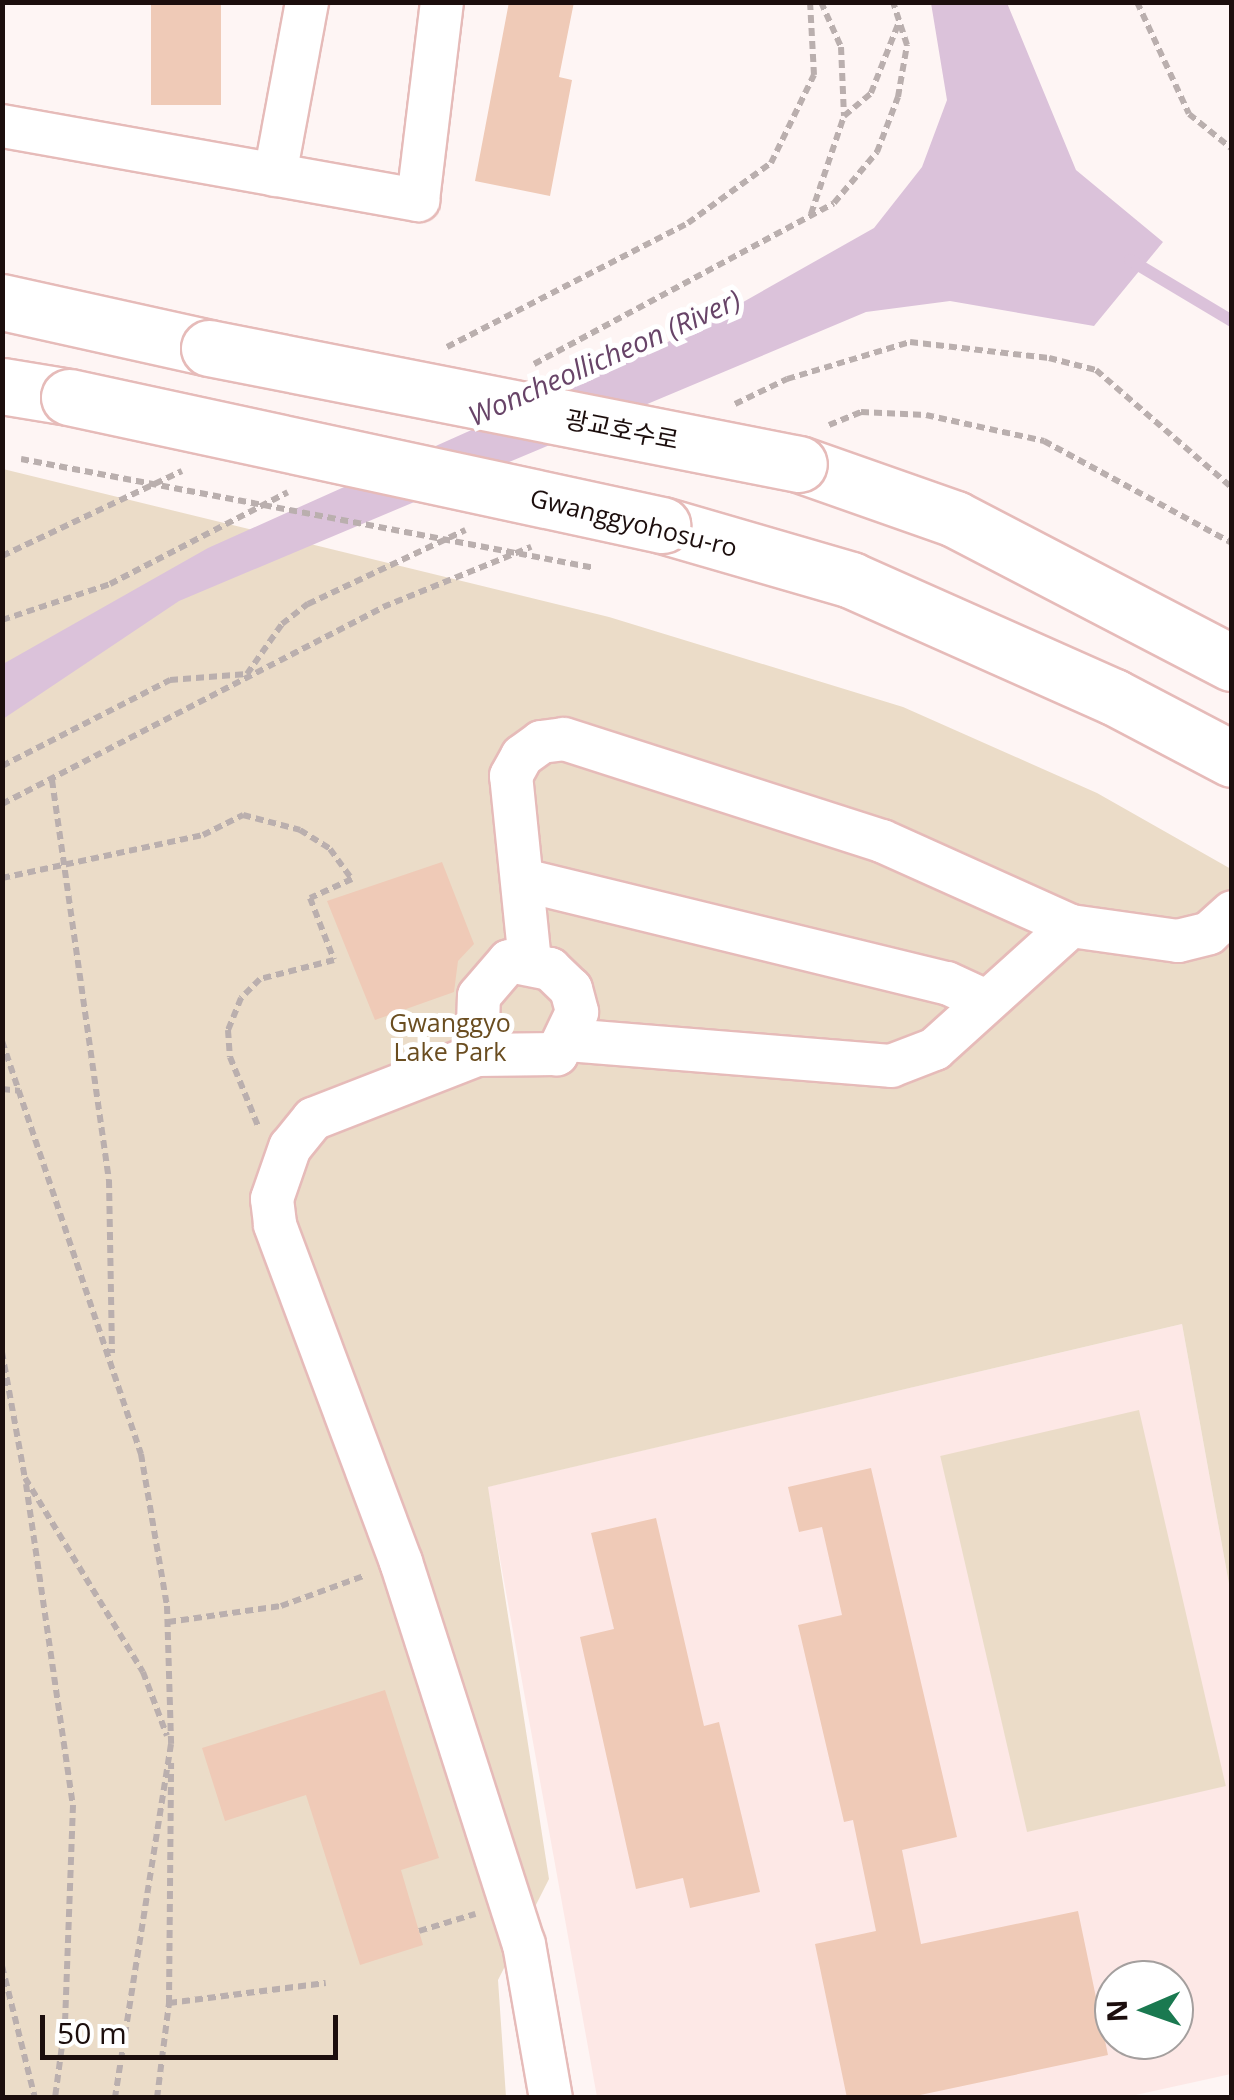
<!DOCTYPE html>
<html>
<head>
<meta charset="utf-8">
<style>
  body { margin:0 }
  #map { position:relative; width:1234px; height:2100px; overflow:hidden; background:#fef5f4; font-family:"Open Sans","Noto Sans KR",sans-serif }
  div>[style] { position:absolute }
  .built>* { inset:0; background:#fde8e6 }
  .green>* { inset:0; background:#ebdcc8; transform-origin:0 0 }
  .water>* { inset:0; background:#dbc2da }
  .stream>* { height:12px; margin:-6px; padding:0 6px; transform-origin:6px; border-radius:6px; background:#dbc2da }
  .building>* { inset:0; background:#efcab7; transform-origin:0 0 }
  .path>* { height:6px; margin-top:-3px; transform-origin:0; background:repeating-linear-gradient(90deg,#baafae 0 8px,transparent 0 13px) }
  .roads { filter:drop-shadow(2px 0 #e6bbb9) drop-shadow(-2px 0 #e6bbb9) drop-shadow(0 2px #e6bbb9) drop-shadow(0 -2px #e6bbb9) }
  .minor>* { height:42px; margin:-21px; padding:0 21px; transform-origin:21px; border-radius:21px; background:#fff }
  .major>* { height:55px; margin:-27.5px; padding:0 27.5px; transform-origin:27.5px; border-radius:27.5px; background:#fff }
  .path-bridge>* { height:6px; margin-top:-3px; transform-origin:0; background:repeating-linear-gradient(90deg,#baafae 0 8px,transparent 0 13px) }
  .bridges { filter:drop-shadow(2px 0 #e6bbb9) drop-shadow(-2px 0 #e6bbb9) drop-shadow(0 2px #e6bbb9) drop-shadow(0 -2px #e6bbb9) }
  .major-bridge>* { height:55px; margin:-27.5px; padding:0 27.5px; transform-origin:27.5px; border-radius:27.5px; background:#fff }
  span { translate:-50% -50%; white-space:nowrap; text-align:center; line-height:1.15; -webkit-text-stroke:10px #fff; paint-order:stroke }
  .street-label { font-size:25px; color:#1c0e0d }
  .park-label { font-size:25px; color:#6a4d20 }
  .water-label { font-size:28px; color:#684468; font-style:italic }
  .frame { position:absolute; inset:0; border:5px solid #1c0e0d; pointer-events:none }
  .north { position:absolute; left:1094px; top:1960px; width:100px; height:100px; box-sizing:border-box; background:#fff; border:2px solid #a49f9e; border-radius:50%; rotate:268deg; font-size:28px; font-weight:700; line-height:40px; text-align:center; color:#1c0e0d }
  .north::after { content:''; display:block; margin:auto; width:35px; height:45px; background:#1a7950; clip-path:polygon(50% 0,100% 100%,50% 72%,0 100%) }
  .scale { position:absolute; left:40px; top:2015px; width:298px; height:45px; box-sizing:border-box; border:5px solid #1c0e0d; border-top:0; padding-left:12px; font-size:30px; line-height:35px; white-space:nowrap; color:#1c0e0d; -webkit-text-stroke:8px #fff; paint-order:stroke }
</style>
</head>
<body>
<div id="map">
  <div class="built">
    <div style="clip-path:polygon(evenodd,1182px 1324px,1231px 1595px,1231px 2074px,1122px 2098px,597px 2097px,487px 1487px,1182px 1324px,1114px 1980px,1174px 1980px,1174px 2040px,1114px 2040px,1114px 1980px)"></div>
  </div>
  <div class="green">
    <div style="clip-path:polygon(3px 469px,609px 617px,903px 707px,1097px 793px,1231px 869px,1231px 1595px,1182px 1324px,488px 1487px,549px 1879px,498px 1980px,506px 2097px,3px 2098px)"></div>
    <div style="left:1139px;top:1410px;width:386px;height:204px;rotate:77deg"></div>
  </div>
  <div class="water">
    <div style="clip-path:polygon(931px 3px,1007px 3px,1076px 170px,1163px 242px,1094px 326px,950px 301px,866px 312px,179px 601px,3px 719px,3px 664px,208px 548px,690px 332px,874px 228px,922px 167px,947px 100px)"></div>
  </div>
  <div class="stream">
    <div style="left:1130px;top:260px;width:119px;rotate:30.9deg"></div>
  </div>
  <div class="building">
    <div style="left:151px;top:2px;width:70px;height:103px"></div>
    <div style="clip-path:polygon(509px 2px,574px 2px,559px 77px,572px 80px,550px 196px,475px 181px)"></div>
    <div style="clip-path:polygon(442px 862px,474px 944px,458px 961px,454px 992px,375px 1020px,327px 901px)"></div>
    <div style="clip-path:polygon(871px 1468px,957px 1837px,902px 1850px,921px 1944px,1078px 1911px,1108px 2055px,906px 2098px,847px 2098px,815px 1944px,876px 1931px,853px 1820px,844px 1822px,798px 1625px,842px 1615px,822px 1527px,799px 1532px,788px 1487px)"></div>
    <div style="clip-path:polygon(656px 1518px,704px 1726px,719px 1722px,760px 1892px,690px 1908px,683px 1878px,636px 1889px,580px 1637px,614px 1629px,591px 1533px)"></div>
    <div style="clip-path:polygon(385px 1690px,439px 1858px,401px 1870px,423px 1945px,360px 1965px,306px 1795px,225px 1821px,202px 1748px)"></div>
  </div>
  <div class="path">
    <div style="left:821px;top:2px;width:49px;rotate:66deg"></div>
    <div style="left:841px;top:47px;width:69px;rotate:87.5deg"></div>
    <div style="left:844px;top:116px;width:35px;rotate:-40deg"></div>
    <div style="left:871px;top:93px;width:76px;rotate:-68.5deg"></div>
    <div style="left:1137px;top:2px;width:123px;rotate:65.1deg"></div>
    <div style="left:1189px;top:114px;width:55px;rotate:39.1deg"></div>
    <div style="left:811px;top:214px;width:103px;rotate:-71.4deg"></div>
    <div style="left:447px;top:347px;width:271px;rotate:-27.2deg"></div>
    <div style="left:688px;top:223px;width:102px;rotate:-35.9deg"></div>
    <div style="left:771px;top:163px;width:98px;rotate:-64deg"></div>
    <div style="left:814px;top:75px;width:73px;rotate:-93.1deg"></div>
    <div style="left:534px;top:364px;width:340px;rotate:-28.2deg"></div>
    <div style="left:834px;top:203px;width:67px;rotate:-49.9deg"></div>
    <div style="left:877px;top:152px;width:59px;rotate:-69.1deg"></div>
    <div style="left:898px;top:97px;width:53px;rotate:-80.2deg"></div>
    <div style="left:907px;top:45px;width:45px;rotate:-108deg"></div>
    <div style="left:735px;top:404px;width:58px;rotate:-25.7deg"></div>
    <div style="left:787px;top:379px;width:128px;rotate:-16.7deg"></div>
    <div style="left:910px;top:342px;width:140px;rotate:6.6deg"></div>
    <div style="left:1049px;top:358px;width:49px;rotate:14.3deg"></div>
    <div style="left:1096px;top:370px;width:180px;rotate:40.9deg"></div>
    <div style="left:829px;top:425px;width:35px;rotate:-22deg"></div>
    <div style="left:861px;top:412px;width:65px;rotate:2.6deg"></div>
    <div style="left:926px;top:415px;width:121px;rotate:12.4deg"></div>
    <div style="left:1044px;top:441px;width:214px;rotate:28.5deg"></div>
    <div style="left:2px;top:556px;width:199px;rotate:-25.3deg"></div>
    <div style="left:2px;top:620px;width:114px;rotate:-18.4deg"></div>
    <div style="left:110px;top:584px;width:200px;rotate:-27.3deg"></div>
    <div style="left:2px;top:766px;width:189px;rotate:-27.1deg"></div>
    <div style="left:170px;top:680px;width:77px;rotate:-4.5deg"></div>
    <div style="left:247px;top:674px;width:61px;rotate:-55deg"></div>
    <div style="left:282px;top:624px;width:33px;rotate:-38deg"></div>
    <div style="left:308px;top:604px;width:174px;rotate:-25.2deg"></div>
    <div style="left:52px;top:780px;width:404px;rotate:81.9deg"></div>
    <div style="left:109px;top:1180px;width:173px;rotate:89deg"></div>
    <div style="left:2px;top:804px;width:429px;rotate:-27.3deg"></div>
    <div style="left:383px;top:607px;width:160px;rotate:-22.1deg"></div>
    <div style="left:2px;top:878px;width:206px;rotate:-12.1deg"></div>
    <div style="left:203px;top:835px;width:45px;rotate:-26.6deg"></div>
    <div style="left:243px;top:815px;width:59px;rotate:14.7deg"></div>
    <div style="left:300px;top:830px;width:36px;rotate:32deg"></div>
    <div style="left:330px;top:849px;width:37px;rotate:54deg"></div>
    <div style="left:352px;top:879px;width:46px;rotate:155.7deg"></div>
    <div style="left:310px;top:898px;width:66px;rotate:68.8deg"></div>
    <div style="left:334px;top:960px;width:76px;rotate:165.6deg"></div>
    <div style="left:260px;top:979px;width:27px;rotate:135deg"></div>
    <div style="left:241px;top:998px;width:35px;rotate:112deg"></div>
    <div style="left:228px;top:1030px;width:27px;rotate:86deg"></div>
    <div style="left:230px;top:1057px;width:74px;rotate:67.9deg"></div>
    <div style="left:2px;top:1041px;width:436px;rotate:71.4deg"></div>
    <div style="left:141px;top:1454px;width:154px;rotate:80.3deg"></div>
    <div style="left:167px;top:1606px;width:138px;rotate:88.3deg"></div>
    <div style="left:171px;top:1744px;width:358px;rotate:99deg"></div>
    <div style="left:2px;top:1089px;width:18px;rotate:6deg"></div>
    <div style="left:2px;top:1352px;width:128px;rotate:79.7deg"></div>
    <div style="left:25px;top:1478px;width:227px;rotate:58.7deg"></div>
    <div style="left:143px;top:1672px;width:68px;rotate:69.4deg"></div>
    <div style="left:26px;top:1484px;width:324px;rotate:81.7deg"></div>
    <div style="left:73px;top:1805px;width:218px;rotate:92.1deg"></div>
    <div style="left:65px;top:2023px;width:76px;rotate:97.6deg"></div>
    <div style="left:168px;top:1622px;width:114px;rotate:-8.1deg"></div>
    <div style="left:281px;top:1606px;width:90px;rotate:-20deg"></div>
    <div style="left:419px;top:1931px;width:59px;rotate:-16.9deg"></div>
    <div style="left:2px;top:1966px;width:136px;rotate:76deg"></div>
    <div style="left:169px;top:2003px;width:158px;rotate:-7.3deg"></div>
    <div style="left:157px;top:2098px;width:96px;rotate:-82.8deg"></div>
    <div style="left:169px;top:2003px;width:240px;rotate:-89.5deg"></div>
  </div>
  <div class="roads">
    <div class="minor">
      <div style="left:2px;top:126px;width:423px;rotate:10.1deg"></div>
      <div style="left:418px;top:200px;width:199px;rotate:-83.1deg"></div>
      <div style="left:275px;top:175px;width:176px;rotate:-79.5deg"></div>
      <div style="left:523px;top:880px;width:436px;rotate:13.7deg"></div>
      <div style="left:947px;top:983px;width:40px;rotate:25deg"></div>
      <div style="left:1071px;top:926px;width:108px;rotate:8deg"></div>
      <div style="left:1178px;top:941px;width:32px;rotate:-14deg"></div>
      <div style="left:1209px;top:933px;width:31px;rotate:-42deg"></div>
      <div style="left:509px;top:961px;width:42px;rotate:11deg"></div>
      <div style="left:550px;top:969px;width:29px;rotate:44deg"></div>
      <div style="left:571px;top:989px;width:24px;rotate:75deg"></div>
      <div style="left:577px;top:1012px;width:47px;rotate:115.5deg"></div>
      <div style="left:557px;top:1054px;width:80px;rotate:179.3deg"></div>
      <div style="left:477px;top:1055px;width:59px;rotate:-88.1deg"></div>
      <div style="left:479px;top:996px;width:46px;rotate:-49.4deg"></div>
      <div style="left:530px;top:962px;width:187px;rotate:-95.8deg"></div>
      <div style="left:511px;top:776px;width:23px;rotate:-61deg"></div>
      <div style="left:522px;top:756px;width:24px;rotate:-36deg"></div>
      <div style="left:541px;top:742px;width:23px;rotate:-7deg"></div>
      <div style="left:564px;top:739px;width:334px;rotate:17.8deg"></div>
      <div style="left:882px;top:841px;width:207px;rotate:24.2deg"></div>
      <div style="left:1071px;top:926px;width:183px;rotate:137.9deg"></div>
      <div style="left:935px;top:1049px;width:47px;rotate:158.9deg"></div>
      <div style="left:891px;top:1066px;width:325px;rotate:-175.4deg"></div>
      <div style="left:477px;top:1055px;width:176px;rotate:158.7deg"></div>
      <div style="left:313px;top:1119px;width:36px;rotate:129deg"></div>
      <div style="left:290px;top:1147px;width:55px;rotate:109.1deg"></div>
      <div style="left:272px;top:1199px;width:26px;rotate:83deg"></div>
      <div style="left:275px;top:1225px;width:360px;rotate:69.5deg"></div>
      <div style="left:401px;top:1562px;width:401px;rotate:72.2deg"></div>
      <div style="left:524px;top:1944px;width:156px;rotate:80.1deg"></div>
    </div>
    <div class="major">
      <div style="left:2px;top:302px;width:212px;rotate:12.5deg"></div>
      <div style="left:2px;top:386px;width:68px;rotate:9.3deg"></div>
      <div style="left:799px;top:464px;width:165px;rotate:19.4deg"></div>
      <div style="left:955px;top:519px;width:312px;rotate:27.5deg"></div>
      <div style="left:662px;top:525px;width:197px;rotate:16.2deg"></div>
      <div style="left:851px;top:580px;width:288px;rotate:24deg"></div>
      <div style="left:1114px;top:697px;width:133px;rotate:27.7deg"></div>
    </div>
  </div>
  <div class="path-bridge">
    <div style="left:21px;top:459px;width:584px;rotate:10.75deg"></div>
  </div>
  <div class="bridges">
    <div class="major-bridge">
      <div style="left:209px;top:348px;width:601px;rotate:11.12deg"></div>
      <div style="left:69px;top:397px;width:607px;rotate:12.18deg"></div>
    </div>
  </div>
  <div class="street-label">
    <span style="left:622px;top:429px;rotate:11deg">광교호수로</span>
    <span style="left:634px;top:522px;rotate:14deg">Gwanggyohosu-ro</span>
  </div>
  <div class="park-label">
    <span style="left:450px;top:1037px">Gwanggyo<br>Lake Park</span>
  </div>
  <div class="water-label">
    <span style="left:604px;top:357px;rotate:-24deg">Woncheollicheon (River)</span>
  </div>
  <div class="frame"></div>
  <div class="north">N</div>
  <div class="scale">50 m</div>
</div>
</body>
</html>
